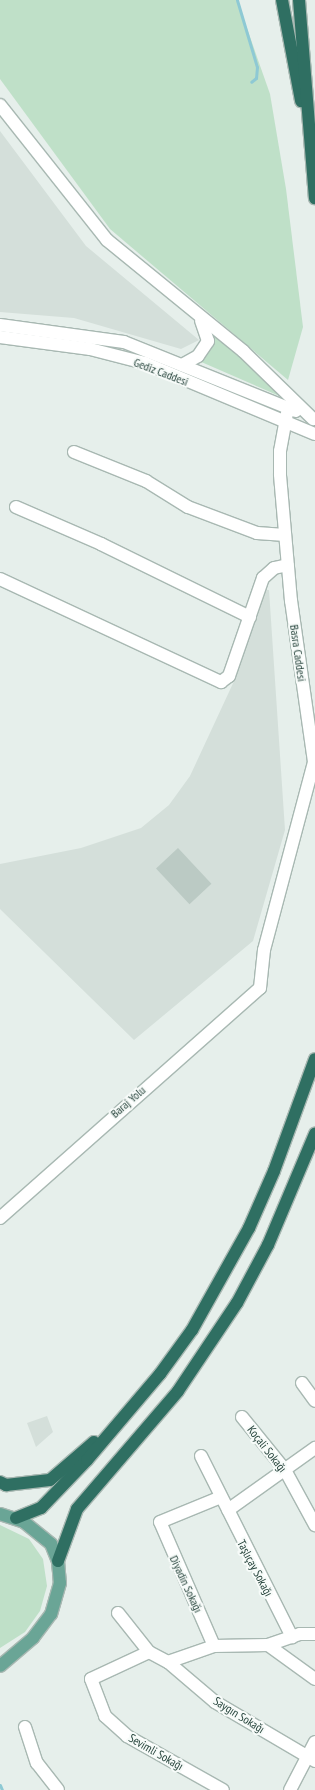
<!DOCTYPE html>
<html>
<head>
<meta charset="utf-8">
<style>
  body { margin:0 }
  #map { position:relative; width:315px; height:1790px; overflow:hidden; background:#e6efeb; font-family:"PT Sans Narrow",sans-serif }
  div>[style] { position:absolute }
  .built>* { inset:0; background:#d4dfda }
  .green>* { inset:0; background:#bfe0c8 }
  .stream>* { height:3px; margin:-1.5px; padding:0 1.5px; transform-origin:1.5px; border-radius:1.5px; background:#8ec9d4 }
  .building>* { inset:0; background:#bbcac4; transform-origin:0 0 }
  .roads { filter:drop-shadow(1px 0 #a8b8b2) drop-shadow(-1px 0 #a8b8b2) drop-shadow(0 1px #a8b8b2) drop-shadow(0 -1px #a8b8b2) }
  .street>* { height:12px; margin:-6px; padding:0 6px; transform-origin:6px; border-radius:6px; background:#fff }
  .secondary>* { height:12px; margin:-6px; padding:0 6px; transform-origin:6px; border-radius:6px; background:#fff }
  .primary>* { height:12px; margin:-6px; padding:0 6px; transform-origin:6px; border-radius:6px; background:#6aa596 }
  .highway>* { height:12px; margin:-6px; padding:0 6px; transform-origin:6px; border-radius:6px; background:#2f6f62 }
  span { translate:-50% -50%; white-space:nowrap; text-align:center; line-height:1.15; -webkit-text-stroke:4px #f7fbf9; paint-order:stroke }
  .street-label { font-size:12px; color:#24423a }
</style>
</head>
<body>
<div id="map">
  <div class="built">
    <div style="clip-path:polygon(0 131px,86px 246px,199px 340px,181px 349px,74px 318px,0 312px)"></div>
    <div style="clip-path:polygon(264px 590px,269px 590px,285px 830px,253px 941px,134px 1040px,0 909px,0 864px,81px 848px,141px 828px,169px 805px,190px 776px,235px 679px)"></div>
    <div style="clip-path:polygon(47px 1416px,53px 1432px,36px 1447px,27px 1423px)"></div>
  </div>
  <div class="green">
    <div style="clip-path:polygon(0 0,237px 0,270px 94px,286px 189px,303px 327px,288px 380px,110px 229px,0 79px)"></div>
    <div style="clip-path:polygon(212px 332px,291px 401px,199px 361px,214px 345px)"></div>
    <div style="clip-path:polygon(0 1525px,29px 1539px,43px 1559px,47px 1586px,40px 1611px,25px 1632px,0 1648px)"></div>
  </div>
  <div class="stream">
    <div style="left:237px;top:0;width:70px;rotate:73.4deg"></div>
    <div style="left:257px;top:67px;width:11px;rotate:95deg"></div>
    <div style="left:256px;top:78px;width:6px;rotate:141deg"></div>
    <div style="left:0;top:1785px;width:5px;rotate:68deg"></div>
  </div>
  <div class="building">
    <div style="left:178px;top:848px;width:49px;height:30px;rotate:47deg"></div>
  </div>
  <div class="roads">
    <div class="street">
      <div style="left:74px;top:452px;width:78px;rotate:21.9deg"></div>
      <div style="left:146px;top:481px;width:49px;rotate:31.8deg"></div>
      <div style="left:188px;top:507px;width:74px;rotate:20.6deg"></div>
      <div style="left:257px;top:533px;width:28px;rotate:4deg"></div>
      <div style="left:16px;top:507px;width:93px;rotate:23.5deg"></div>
      <div style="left:101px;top:544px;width:166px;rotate:26.1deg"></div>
      <div style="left:0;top:579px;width:244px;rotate:25deg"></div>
      <div style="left:221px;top:682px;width:10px;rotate:-37deg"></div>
      <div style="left:229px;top:676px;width:104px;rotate:-70.9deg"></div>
      <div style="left:263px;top:578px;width:15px;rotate:-42deg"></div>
      <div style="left:274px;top:568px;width:14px;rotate:-12deg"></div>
      <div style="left:302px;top:1383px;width:22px;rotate:54deg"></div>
      <div style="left:242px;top:1417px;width:68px;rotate:50.9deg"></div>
      <div style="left:285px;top:1470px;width:63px;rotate:61.4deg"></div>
      <div style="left:201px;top:1456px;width:203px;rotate:63.3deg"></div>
      <div style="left:228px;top:1510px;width:107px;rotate:-35.5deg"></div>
      <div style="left:118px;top:1613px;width:50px;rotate:51.5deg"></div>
      <div style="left:149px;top:1652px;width:21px;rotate:28deg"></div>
      <div style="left:168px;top:1662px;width:49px;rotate:-19.2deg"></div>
      <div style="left:214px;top:1646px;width:54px;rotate:-1.1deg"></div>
      <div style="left:268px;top:1645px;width:34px;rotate:-19deg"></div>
      <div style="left:300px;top:1634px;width:15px"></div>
      <div style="left:268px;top:1645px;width:58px;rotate:35.9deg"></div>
      <div style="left:214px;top:1646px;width:135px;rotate:-113.5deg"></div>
      <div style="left:160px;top:1522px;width:66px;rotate:-22.3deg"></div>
      <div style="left:149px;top:1652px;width:64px;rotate:155deg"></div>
      <div style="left:91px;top:1679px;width:40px;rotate:69deg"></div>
      <div style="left:105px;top:1716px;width:30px;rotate:42deg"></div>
      <div style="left:127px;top:1736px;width:110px;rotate:29.4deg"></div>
      <div style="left:168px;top:1662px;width:62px;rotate:40.4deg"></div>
      <div style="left:215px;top:1702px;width:116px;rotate:30.5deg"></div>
      <div style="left:25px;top:1727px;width:38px;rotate:72deg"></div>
      <div style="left:37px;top:1763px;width:34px;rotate:52deg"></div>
      <div style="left:290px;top:1790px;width:54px;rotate:-62.5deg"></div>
    </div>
    <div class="secondary">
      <div style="left:0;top:105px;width:172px;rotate:51.6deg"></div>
      <div style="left:107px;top:240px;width:176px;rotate:39.2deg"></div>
      <div style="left:243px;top:351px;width:98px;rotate:44.2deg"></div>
      <div style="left:0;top:325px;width:125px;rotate:7.8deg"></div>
      <div style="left:124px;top:342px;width:185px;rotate:21.9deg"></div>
      <div style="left:0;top:337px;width:91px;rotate:7.6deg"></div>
      <div style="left:90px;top:349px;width:57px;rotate:14.3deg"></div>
      <div style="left:145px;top:363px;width:184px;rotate:22.7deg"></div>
      <div style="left:182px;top:365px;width:18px;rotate:-29deg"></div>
      <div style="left:198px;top:356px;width:18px;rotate:-56deg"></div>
      <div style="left:208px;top:341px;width:21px;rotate:-109deg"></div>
      <div style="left:0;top:1218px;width:347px;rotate:-41.5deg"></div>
      <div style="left:260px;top:988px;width:38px;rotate:-84deg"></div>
      <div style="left:264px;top:950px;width:195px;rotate:-75.1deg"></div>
      <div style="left:314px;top:762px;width:163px;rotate:-98.1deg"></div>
      <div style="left:291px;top:601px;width:127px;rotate:-95deg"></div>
      <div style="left:280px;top:474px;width:23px;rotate:-90deg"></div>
      <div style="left:280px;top:451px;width:44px;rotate:-79.5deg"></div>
    </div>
    <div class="primary">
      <div style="left:0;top:1514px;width:25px;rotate:18deg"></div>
      <div style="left:24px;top:1522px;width:35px;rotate:39deg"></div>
      <div style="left:51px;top:1544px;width:18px;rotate:68deg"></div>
      <div style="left:58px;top:1561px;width:22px;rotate:85deg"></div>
      <div style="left:60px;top:1583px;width:32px;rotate:106deg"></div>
      <div style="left:51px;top:1614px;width:30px;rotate:127deg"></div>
      <div style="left:33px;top:1638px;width:43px;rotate:139.7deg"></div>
    </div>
    <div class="highway">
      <div style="left:282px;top:0;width:103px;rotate:79.3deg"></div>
      <div style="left:299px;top:0;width:199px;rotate:85.4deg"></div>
      <div style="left:0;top:1482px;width:7px;rotate:27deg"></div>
      <div style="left:6px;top:1485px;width:44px;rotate:-6.5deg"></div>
      <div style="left:50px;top:1480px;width:58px;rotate:-40.8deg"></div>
      <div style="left:16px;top:1518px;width:27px;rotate:-22deg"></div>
      <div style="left:41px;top:1508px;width:66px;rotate:-46.2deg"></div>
      <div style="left:87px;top:1460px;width:113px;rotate:-49.7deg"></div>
      <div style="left:160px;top:1374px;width:54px;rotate:-54deg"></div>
      <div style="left:192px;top:1330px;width:117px;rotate:-60.8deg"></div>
      <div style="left:249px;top:1228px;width:62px;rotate:-66.3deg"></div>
      <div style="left:274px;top:1171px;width:119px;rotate:-69.9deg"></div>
      <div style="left:58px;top:1561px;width:55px;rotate:-69.9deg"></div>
      <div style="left:77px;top:1509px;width:155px;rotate:-49.4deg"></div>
      <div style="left:178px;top:1391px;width:106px;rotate:-56.2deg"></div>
      <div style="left:237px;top:1303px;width:66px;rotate:-61.9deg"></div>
      <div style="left:268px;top:1245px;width:121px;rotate:-67.1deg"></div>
    </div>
  </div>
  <div class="street-label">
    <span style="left:161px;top:372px;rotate:21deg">Gediz Caddesi</span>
    <span style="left:298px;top:653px;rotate:82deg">Basra Caddesi</span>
    <span style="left:128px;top:1102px;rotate:-41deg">Baraj Yolu</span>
    <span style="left:267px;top:1449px;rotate:52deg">Koçali Sokağı</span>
    <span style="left:255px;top:1568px;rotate:62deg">Taşlıçay Sokağı</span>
    <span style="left:186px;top:1584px;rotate:65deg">Diyadin Sokağı</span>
    <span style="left:239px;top:1715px;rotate:32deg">Saygın Sokağı</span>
    <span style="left:156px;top:1752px;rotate:30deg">Sevimli Sokağı</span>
  </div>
</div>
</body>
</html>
